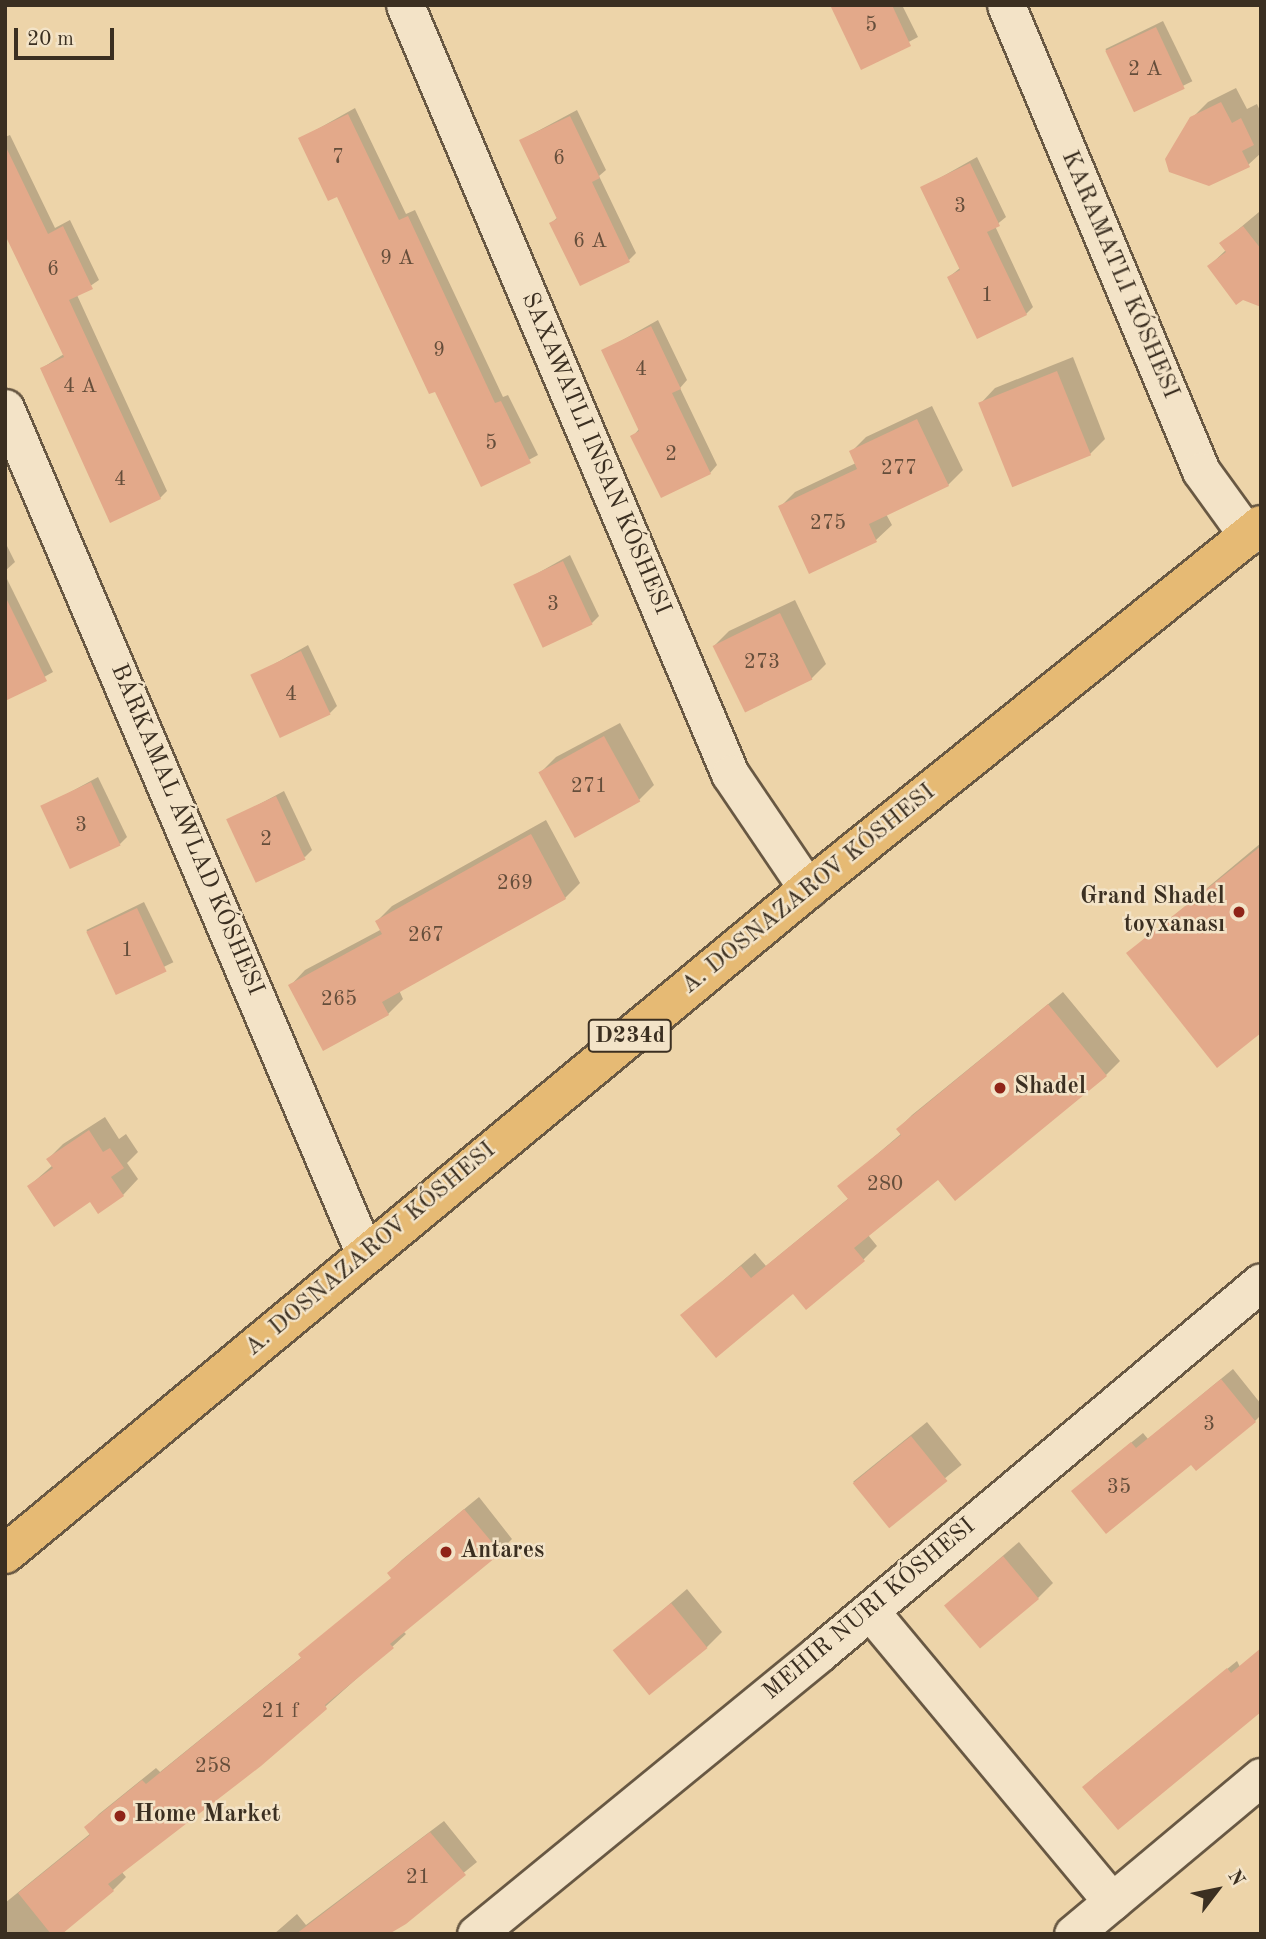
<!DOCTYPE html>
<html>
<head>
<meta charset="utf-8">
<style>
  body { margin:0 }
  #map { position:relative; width:1266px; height:1939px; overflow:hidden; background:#edd4a9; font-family:"Old Standard TT",serif }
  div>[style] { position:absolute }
  .shadow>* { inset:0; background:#0003; transform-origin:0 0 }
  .building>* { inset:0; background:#e3a98a; transform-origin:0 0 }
  .roads { filter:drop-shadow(2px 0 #685843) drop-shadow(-2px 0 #685843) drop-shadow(0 2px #685843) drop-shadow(0 -2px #685843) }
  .street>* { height:37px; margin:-18.5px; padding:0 18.5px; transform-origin:18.5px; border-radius:18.5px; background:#f3e3c7 }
  .primary>* { height:38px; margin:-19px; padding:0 19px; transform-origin:19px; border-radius:19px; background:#e6ba74 }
  .dots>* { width:19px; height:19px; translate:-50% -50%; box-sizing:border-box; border:4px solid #f3e3c7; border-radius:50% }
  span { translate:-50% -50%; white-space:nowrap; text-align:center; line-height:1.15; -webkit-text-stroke:5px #f3e3c7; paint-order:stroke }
  .number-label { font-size:21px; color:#654e3b }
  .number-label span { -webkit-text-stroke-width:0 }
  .shield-label span { padding:2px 5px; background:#f3e3c7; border:2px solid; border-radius:5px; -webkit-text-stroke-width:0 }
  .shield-label { font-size:23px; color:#3b2f21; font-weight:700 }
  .street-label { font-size:24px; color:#3b2f21 }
  .poi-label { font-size:24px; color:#3b2f21; font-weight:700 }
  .right { translate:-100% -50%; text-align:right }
  .left { translate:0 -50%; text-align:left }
  .frame { position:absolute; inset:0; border:7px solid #3b2f21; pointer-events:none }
  .north { position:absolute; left:1182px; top:1855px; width:70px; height:70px; -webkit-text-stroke:5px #f3e3c7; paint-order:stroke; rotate:58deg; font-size:19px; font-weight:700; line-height:28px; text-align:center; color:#3b2f21 }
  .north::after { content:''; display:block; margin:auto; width:24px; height:32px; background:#3b2f21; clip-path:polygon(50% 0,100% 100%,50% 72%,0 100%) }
  .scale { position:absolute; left:14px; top:28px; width:100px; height:32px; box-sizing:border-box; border:4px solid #3b2f21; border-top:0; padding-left:9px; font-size:21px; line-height:24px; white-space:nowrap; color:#3b2f21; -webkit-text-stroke:5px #f3e3c7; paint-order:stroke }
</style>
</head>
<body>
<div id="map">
  <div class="shadow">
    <div style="clip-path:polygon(835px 5px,902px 5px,918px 37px,862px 67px)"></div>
    <div style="left:1163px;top:21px;width:67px;height:64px;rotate:64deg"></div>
    <div style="clip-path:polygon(1236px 88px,1247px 109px,1257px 104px,1261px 113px,1261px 153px,1248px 165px,1192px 118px,1208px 102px)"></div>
    <div style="clip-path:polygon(355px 108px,406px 214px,415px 210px,503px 397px,508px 395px,538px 455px,482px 485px,338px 195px,300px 139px)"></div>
    <div style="clip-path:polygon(577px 110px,606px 170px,599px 176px,636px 253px,629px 260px,551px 223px,558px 217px,521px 140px)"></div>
    <div style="clip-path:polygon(10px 135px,55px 228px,70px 220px,99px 280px,77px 295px,167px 491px,160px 498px,42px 368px,64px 354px,5px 231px,5px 137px)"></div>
    <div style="clip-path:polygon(977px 157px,1006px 217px,995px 226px,1033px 307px,1026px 314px,949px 277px,960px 268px,922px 188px)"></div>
    <div style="clip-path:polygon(1259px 212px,1261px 214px,1261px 305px,1209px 266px,1227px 249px,1222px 243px)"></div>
    <div style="clip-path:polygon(658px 320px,687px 380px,680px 388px,717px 465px,710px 473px,633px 436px,640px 428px,603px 351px)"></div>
    <div style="clip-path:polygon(1073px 357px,1105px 439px,1090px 454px,980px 404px,995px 388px)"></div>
    <div style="clip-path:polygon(932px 406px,963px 470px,948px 485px,886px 514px,892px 525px,876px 540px,810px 571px,780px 507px,795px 492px,856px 463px,851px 452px,866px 437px)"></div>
    <div style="clip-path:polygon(5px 542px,15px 562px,5px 571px)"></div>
    <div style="clip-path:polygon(570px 555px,599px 616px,592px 623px,515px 586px)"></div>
    <div style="clip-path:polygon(5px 575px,53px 672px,5px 699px)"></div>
    <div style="clip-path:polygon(795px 600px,826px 664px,811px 679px,714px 646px,729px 631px)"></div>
    <div style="clip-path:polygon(308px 645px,337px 706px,330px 713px,253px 676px)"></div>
    <div style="clip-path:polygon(620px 723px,654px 785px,639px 800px,541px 772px,556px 757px)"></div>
    <div style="clip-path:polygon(98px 777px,127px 837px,120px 844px,43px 807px)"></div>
    <div style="clip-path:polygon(284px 791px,312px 850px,305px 857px,228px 821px)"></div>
    <div style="clip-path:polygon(546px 820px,580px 883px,565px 898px,399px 990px,403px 999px,388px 1014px,324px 1048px,290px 986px,305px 970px,382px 929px,377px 921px,392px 906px)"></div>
    <div style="clip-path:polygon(1261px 843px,1261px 1031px,1128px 954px)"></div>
    <div style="left:144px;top:902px;width:67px;height:64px;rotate:64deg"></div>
    <div style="clip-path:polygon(1063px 992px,1120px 1061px,1106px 1075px,938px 1178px,868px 1235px,877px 1246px,863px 1260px,794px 1292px,683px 1315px,755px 1253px,766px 1266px,849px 1198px,840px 1186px,902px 1133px,898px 1129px,912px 1115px)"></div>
    <div style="clip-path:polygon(105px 1117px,119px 1139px,126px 1134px,138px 1152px,127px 1163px,138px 1179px,123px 1195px,91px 1200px,29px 1186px,53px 1165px,48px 1159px,63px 1144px)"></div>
    <div style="clip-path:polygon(1233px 1369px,1261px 1404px,1261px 1415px,1255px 1421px,1191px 1463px,1085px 1480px,1143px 1433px,1148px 1439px)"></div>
    <div style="left:927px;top:1422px;width:55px;height:95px;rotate:51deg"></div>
    <div style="clip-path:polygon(479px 1497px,512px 1539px,499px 1552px,403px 1631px,406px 1634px,392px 1647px,260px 1765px,121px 1871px,126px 1877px,113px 1890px,52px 1934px,5px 1934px,5px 1903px,91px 1833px,86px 1827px,99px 1814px,156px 1768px,160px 1772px,302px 1657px,393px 1577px,389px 1573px,402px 1560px)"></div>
    <div style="clip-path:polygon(1019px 1542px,1053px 1583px,1038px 1598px,946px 1605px)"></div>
    <div style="clip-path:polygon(687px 1589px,722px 1632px,707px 1647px,615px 1651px)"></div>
    <div style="clip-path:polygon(1237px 1661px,1261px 1710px,1093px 1778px)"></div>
    <div style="clip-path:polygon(444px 1821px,477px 1862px,388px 1934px,274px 1934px,297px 1914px,306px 1925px)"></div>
  </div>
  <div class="building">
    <div style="clip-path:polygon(830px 5px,892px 5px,911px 46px,861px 70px)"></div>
    <div style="left:1156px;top:27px;width:68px;height:56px;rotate:65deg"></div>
    <div style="clip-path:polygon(1221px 102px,1232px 123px,1241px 118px,1254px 145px,1242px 151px,1250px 167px,1209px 186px,1169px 172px,1165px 159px,1190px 117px)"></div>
    <div style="clip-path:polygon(348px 114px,399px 220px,408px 216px,495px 403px,501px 401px,531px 463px,481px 487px,435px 392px,429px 394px,337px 197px,328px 201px,298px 138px)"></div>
    <div style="clip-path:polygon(570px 116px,600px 178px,592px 182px,630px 262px,580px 286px,549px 223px,557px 219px,519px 140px)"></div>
    <div style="clip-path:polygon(5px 145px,48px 234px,63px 226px,93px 289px,69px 300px,161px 499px,110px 523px,40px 368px,64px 357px,5px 235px)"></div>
    <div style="clip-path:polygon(970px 163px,1000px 226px,987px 232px,1027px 315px,977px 339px,947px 277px,960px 270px,920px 187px)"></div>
    <div style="clip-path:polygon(1243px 226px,1261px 249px,1261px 307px,1243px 300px,1236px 305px,1207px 266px,1226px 252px,1219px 243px)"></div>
    <div style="clip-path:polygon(651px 326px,681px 389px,672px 393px,711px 474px,661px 498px,630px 436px,639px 431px,601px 350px)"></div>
    <div style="left:1057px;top:371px;width:91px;height:85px;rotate:68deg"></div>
    <div style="clip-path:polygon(917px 419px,949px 486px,869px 524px,877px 542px,809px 574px,778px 506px,857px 469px,849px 451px)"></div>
    <div style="left:563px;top:561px;width:70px;height:55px;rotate:65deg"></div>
    <div style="clip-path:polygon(5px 596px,47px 681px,5px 701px)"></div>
    <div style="left:780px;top:613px;width:74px;height:75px;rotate:64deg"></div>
    <div style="left:301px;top:651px;width:70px;height:56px;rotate:65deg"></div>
    <div style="left:604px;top:736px;width:75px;height:75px;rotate:61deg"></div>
    <div style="left:91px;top:782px;width:70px;height:56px;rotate:65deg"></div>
    <div style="left:276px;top:796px;width:70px;height:55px;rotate:65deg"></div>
    <div style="clip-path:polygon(531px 834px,566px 899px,382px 1002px,389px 1015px,323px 1051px,288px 985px,382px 934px,375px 921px)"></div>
    <div style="clip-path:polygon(1261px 846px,1261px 1033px,1217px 1068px,1126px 953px)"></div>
    <div style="left:137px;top:908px;width:70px;height:56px;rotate:65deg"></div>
    <div style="clip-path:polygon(1048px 1004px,1107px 1076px,955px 1201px,938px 1180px,854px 1248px,865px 1261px,806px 1310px,793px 1294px,716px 1358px,680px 1315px,741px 1266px,751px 1278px,848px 1199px,837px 1186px,901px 1135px,896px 1129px)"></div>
    <div style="clip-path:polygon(89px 1130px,103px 1152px,110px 1148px,124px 1168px,111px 1177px,124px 1196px,98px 1214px,90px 1202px,54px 1227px,27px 1186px,53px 1168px,46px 1159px)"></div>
    <div style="clip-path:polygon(1221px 1379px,1256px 1422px,1196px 1471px,1191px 1465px,1106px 1534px,1071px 1491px,1131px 1442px,1136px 1448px)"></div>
    <div style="left:911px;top:1436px;width:58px;height:75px;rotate:51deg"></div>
    <div style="clip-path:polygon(464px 1509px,501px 1553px,390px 1644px,394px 1648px,325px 1705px,327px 1709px,261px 1766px,108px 1884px,114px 1891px,62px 1934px,51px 1934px,18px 1893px,90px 1835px,84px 1827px,142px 1780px,146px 1784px,301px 1658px,298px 1654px,391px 1578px,387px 1573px)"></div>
    <div style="left:1003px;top:1556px;width:56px;height:77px;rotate:50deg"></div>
    <div style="left:671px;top:1603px;width:58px;height:75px;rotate:51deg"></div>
    <div style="clip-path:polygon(1261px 1648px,1261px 1712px,1118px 1830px,1082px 1787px,1227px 1668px,1231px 1673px)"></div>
    <div style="clip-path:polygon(430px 1832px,466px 1875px,406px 1924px,389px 1934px,296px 1934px)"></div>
  </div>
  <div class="roads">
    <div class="street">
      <div style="left:405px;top:5px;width:835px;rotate:67.09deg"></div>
      <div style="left:730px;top:774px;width:139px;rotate:55.9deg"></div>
      <div style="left:1006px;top:5px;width:505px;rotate:67.29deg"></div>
      <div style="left:1201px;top:471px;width:80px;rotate:54.1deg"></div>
      <div style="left:5px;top:408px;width:919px;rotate:66.95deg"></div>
      <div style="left:870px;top:1611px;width:378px;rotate:50.2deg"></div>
      <div style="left:476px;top:1934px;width:442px;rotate:-39.3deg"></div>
      <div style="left:818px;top:1654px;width:578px;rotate:-40.02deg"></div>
      <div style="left:1073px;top:1934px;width:245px;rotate:-39.9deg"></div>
    </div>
    <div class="primary">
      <div style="left:5px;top:1554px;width:1043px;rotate:-39.63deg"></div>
      <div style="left:808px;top:889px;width:581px;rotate:-38.78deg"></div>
    </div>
  </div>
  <div class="dots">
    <div style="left:1239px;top:912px;background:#8f2418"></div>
    <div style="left:1000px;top:1088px;background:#8f2418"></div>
    <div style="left:446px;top:1552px;background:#8f2418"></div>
    <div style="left:120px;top:1816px;background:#8f2418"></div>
  </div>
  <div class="number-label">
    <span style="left:871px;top:26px">5</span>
    <span style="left:1145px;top:70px">2 А</span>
    <span style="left:338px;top:158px">7</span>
    <span style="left:559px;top:159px">6</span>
    <span style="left:960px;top:207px">3</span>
    <span style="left:590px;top:242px">6 А</span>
    <span style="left:397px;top:259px">9 А</span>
    <span style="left:53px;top:270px">6</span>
    <span style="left:987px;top:296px">1</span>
    <span style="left:439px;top:351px">9</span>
    <span style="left:641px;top:370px">4</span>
    <span style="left:80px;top:387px">4 А</span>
    <span style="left:491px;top:444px">5</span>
    <span style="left:671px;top:455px">2</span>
    <span style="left:899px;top:469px">277</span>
    <span style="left:120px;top:480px">4</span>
    <span style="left:828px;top:524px">275</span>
    <span style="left:553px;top:605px">3</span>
    <span style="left:762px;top:663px">273</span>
    <span style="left:291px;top:695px">4</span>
    <span style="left:589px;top:787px">271</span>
    <span style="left:81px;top:826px">3</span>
    <span style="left:266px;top:840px">2</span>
    <span style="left:515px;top:884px">269</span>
    <span style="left:426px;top:936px">267</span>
    <span style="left:127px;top:951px">1</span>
    <span style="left:339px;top:1000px">265</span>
    <span style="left:885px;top:1185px">280</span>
    <span style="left:1209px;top:1425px">3</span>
    <span style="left:1119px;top:1488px">35</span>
    <span style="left:280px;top:1712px">21 f</span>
    <span style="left:213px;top:1767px">258</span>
    <span style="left:418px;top:1878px">21</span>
  </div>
  <div class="shield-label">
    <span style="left:630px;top:1036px">D234d</span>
  </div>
  <div class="street-label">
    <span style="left:1119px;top:275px;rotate:67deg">KARAMATLI KÓSHESI</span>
    <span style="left:595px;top:454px;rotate:67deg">SAXAWATLI INSAN KÓSHESI</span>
    <span style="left:186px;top:830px;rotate:67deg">BÁRKAMAL ÁWLAD KÓSHESI</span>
    <span style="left:809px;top:890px;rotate:-39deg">A. DOSNAZAROV KÓSHESI</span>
    <span style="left:371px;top:1250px;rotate:-40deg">A. DOSNAZAROV KÓSHESI</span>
    <span style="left:870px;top:1610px;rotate:-40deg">MEHIR NURI KÓSHESI</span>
  </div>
  <div class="poi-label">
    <span class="right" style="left:1225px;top:912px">Grand Shadel<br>toyxanası</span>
    <span class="left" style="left:1014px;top:1088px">Shadel</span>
    <span class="left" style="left:460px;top:1552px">Antares</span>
    <span class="left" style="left:134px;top:1816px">Home Market</span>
  </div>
  <div class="frame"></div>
  <div class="north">N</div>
  <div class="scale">20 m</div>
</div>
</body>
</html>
